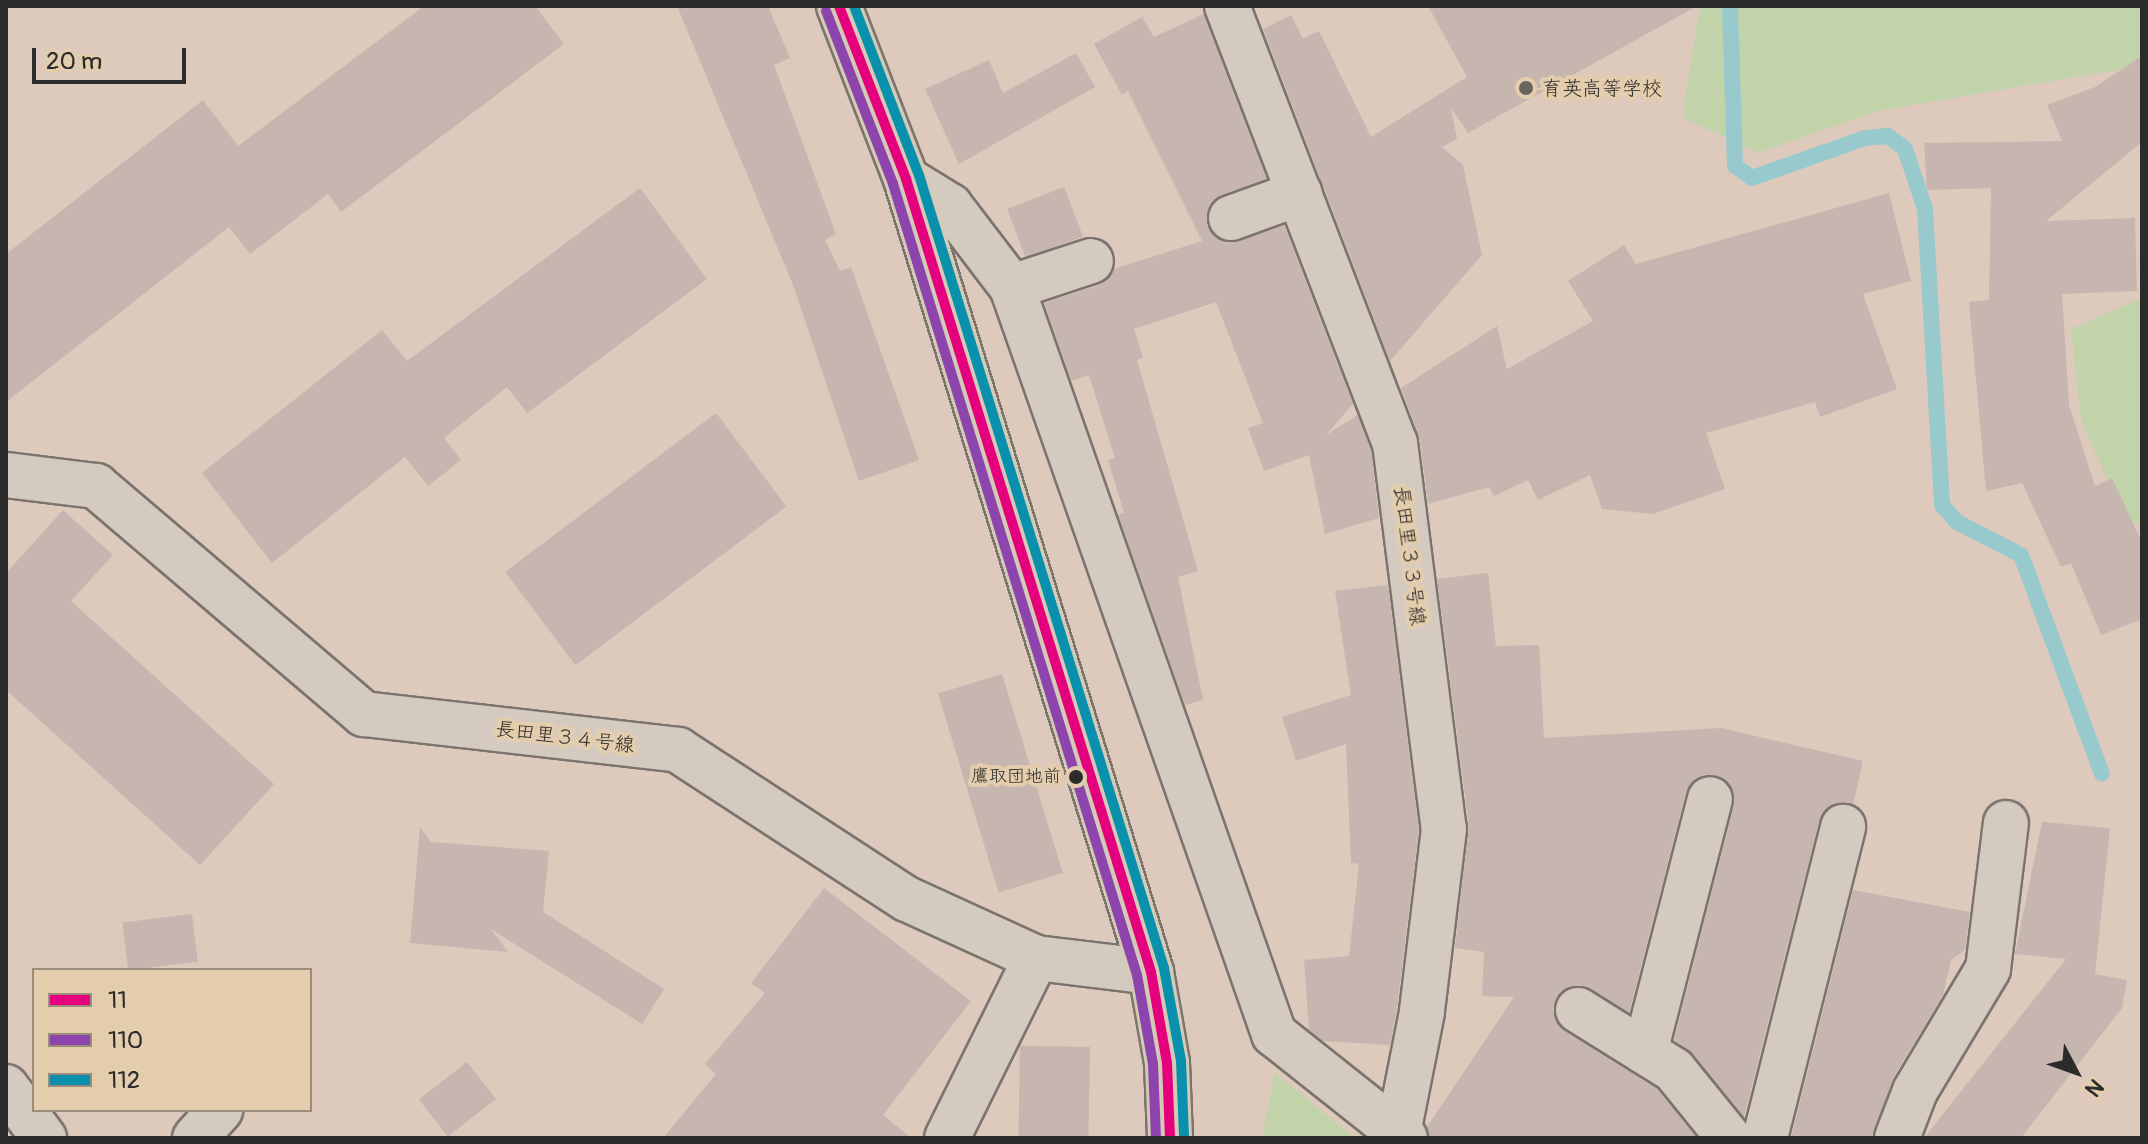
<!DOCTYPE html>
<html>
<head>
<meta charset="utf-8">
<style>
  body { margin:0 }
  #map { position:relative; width:2148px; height:1144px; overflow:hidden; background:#ddcabd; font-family:Pangolin,"Klee One",sans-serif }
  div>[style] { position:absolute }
  .green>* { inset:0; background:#c3d3a9 }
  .stream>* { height:16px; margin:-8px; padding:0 8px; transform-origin:8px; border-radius:8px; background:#98cacd }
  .building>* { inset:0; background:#c7b5af; transform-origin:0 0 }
  .roads { filter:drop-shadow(2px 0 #7b736d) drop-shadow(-2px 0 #7b736d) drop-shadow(0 2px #7b736d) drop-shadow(0 -2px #7b736d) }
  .minor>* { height:44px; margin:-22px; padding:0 22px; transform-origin:22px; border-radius:22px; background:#d4cabf }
  .major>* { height:44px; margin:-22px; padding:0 22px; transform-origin:22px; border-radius:22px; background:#d4cab6 }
  .bus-1>* { height:10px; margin:-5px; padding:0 5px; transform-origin:5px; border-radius:5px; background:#e5007d }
  .bus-2>* { height:10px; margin:-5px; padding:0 5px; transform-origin:5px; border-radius:5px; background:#8e44ad }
  .bus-3>* { height:10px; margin:-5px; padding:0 5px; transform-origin:5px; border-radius:5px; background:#0990ad }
  .dots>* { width:22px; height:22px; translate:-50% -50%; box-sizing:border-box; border:4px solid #e4cdad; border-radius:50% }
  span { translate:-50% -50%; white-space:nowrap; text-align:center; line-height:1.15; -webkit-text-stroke:8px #e4cdad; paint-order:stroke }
  .bus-label { font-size:18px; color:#2b2b2b }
  .right { translate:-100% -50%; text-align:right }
  .poi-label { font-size:20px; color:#2b2b2b }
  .left { translate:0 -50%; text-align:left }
  .street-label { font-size:20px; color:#2b2b2b }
  .frame { position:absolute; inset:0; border:8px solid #2b2b2b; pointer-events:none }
  .legend { position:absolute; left:32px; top:968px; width:280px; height:144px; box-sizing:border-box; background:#e4cdad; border:2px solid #9a8c79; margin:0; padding:10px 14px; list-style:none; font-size:24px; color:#2b2b2b }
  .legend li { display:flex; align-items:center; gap:16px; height:40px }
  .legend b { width:40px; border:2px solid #9a8c79 }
  .north { position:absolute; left:2036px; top:1032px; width:80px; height:80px; -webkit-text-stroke:6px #e4cdad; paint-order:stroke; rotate:131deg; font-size:22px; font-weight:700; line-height:32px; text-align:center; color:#2b2b2b }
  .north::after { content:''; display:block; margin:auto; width:28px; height:36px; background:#2b2b2b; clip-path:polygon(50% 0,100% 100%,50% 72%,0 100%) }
  .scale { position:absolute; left:32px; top:48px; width:154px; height:36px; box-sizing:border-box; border:4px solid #2b2b2b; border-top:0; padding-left:10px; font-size:24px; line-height:28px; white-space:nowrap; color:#2b2b2b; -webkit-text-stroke:6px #e4cdad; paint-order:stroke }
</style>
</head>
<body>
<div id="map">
  <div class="green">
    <div style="clip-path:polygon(1700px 6px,2142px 6px,2142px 66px,1877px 111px,1758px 153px,1682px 117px)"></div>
    <div style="clip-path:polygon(2142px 298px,2142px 529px,2122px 513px,2081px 420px,2071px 329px)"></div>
    <div style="clip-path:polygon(1275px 1073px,1355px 1138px,1262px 1138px)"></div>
  </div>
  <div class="stream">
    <div style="left:1730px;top:6px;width:160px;rotate:88.2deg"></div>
    <div style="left:1735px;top:166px;width:21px;rotate:35deg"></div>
    <div style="left:1752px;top:178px;width:120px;rotate:-19.5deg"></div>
    <div style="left:1865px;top:138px;width:23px;rotate:-5deg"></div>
    <div style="left:1888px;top:136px;width:21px;rotate:37deg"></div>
    <div style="left:1905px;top:149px;width:63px;rotate:71.6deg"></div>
    <div style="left:1925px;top:209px;width:296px;rotate:86.7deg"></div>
    <div style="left:1942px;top:505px;width:23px;rotate:49deg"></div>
    <div style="left:1957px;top:522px;width:72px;rotate:27.3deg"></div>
    <div style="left:2021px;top:555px;width:233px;rotate:69.7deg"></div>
  </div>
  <div class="building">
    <div style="clip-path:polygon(424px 6px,535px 6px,564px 44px,341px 212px,328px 194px,250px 254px,229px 227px,6px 402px,6px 254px,203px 100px,238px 146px)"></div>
    <div style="clip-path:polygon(677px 6px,768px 6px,790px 58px,774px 65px,836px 234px,825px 240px,840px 271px,851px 267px,919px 460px,859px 481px,793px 285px)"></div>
    <div style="clip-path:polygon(1428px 6px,1697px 6px,1468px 133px,1451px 108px,1457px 139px,1442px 147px,1463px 165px,1482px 255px,1390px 361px,1263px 29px,1291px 15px,1303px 39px,1319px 31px,1371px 137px,1467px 77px)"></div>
    <div style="clip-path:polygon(1204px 14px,1267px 179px,1212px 201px,1207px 226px,1227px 243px,1284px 225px,1353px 404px,1326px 435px,1358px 415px,1371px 449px,1379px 518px,1325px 534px,1309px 455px,1264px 471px,1248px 428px,1263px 423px,1216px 302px,1134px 329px,1143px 358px,1137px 360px,1198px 571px,1178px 577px,1203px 700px,1185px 705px,1118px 515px,1124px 513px,1108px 460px,1115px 458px,1089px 375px,1071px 381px,1044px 303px,1099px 285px,1114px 269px,1202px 241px,1128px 91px,1122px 95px,1094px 44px,1142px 17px,1154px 37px)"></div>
    <div style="clip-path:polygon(1076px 53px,1095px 87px,959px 164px,925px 89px,989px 60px,1003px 93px)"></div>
    <div style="clip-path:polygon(2142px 56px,2142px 142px,2046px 221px,2135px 218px,2137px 291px,2062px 294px,2069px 405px,2095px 486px,2112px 478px,2142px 542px,2142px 619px,2101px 635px,2071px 563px,2061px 567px,2022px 483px,1986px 491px,1969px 302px,1989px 300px,1991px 188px,1927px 190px,1924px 143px,2062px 141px,2047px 105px,2095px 87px)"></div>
    <div style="left:1064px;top:187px;width:53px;height:61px;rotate:69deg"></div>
    <div style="clip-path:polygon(640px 188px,707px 279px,527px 413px,507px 387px,444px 438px,461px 460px,428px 486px,405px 457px,272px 563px,202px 473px,382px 330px,407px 361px)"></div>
    <div style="clip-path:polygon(1889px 193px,1911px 281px,1863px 294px,1897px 389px,1820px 417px,1815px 402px,1706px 433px,1725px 489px,1653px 514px,1602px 509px,1590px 475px,1538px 500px,1528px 480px,1494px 496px,1489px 487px,1428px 504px,1420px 440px,1401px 388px,1497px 326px,1507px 369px,1593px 321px,1568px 281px,1624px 245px,1636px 264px)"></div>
    <div style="left:716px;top:413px;width:117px;height:264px;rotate:53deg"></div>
    <div style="clip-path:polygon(63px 510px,113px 555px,71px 601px,274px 784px,200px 865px,6px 690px,6px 573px)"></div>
    <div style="clip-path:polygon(1488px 573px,1496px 646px,1539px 645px,1544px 738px,1721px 728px,1863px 761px,1853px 805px,1835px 803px,1819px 821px,1744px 1117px,1693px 1054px,1674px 1040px,1734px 805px,1727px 781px,1704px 775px,1686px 792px,1629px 1013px,1580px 985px,1556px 997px,1553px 1010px,1564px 1031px,1657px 1089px,1697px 1138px,1429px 1138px,1427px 1127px,1514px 997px,1482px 996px,1484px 952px,1455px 948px,1469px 826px,1437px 579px)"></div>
    <div style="clip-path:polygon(1388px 585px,1419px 829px,1397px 1008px,1390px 1045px,1323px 1041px,1309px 1030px,1304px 960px,1349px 956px,1359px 864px,1351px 863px,1346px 744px,1296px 761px,1282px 717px,1351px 695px,1335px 591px)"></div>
    <div style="left:1002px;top:674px;width:208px;height:67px;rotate:73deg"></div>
    <div style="clip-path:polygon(2042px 822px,2110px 828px,2095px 974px,2127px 980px,2122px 1008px,2021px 1138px,1924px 1138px,2066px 959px,2015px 954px)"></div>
    <div style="clip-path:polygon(420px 827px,431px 842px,549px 851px,543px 912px,664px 989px,642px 1024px,491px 929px,508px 952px,410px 943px)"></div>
    <div style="clip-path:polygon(824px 888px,971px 1001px,883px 1115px,911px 1138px,663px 1138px,716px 1074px,705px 1064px,765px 993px,751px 983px)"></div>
    <div style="clip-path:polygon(1853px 890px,1970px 912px,1965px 950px,1951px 960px,1943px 995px,1893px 1078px,1873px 1138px,1791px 1138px)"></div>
    <div style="left:192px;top:914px;width:48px;height:70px;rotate:83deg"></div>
    <div style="left:1090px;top:1047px;width:91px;height:70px;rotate:91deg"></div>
    <div style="left:467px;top:1062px;width:47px;height:61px;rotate:52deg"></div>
  </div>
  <div class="roads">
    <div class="minor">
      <div style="left:1227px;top:6px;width:468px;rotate:69deg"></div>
      <div style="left:1395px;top:443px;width:389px;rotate:82.8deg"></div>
      <div style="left:1444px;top:829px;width:184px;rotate:96.9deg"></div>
      <div style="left:1422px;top:1012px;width:123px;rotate:101.2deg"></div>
      <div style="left:906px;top:179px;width:52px;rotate:31.5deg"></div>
      <div style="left:950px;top:206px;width:102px;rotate:52.6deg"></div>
      <div style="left:1012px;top:287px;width:792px;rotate:70.67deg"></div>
      <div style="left:1274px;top:1034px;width:167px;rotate:38.4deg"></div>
      <div style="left:1231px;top:218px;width:73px;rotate:-19.9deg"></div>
      <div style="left:1012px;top:287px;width:83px;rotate:-18.2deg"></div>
      <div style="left:6px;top:475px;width:91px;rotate:7deg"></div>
      <div style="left:96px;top:486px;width:352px;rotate:40.4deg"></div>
      <div style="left:364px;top:714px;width:316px;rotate:6.5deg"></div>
      <div style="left:678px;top:750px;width:273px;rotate:33.1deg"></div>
      <div style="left:907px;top:899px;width:142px;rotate:24.6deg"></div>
      <div style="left:1036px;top:958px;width:116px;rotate:6.9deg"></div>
      <div style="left:1578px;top:1010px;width:113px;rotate:32deg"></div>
      <div style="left:1674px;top:1070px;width:87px;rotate:51deg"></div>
      <div style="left:1645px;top:1052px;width:261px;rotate:-75.6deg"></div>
      <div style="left:6px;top:1087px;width:64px;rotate:53.3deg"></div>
      <div style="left:195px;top:1138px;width:38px;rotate:-48deg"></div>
      <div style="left:947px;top:1138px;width:201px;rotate:-63.7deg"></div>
      <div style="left:1765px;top:1138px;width:321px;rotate:-75.9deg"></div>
      <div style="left:1897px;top:1138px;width:50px;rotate:-69deg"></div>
      <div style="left:1915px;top:1091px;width:142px;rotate:-59.1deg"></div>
      <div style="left:1988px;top:969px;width:147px;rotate:-83deg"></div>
    </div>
    <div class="major">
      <div style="left:839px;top:6px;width:186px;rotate:68.8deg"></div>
      <div style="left:906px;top:179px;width:830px;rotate:72.83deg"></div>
      <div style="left:1151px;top:972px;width:92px;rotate:80deg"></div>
      <div style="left:1167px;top:1063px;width:75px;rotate:87.7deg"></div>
    </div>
  </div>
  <div class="bus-1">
    <div style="left:839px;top:6px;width:186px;rotate:68.8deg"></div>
    <div style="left:906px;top:179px;width:830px;rotate:72.83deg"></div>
    <div style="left:1151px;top:972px;width:92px;rotate:80deg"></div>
    <div style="left:1167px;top:1063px;width:75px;rotate:87.7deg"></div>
  </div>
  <div class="bus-2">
    <div style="left:826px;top:11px;width:186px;rotate:68.8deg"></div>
    <div style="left:893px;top:184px;width:828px;rotate:72.86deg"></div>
    <div style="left:1137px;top:975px;width:90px;rotate:79.8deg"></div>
    <div style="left:1153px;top:1064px;width:74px;rotate:87.7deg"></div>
  </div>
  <div class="bus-3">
    <div style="left:854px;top:6px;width:181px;rotate:69deg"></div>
    <div style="left:919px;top:175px;width:830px;rotate:72.83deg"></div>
    <div style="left:1164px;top:968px;width:95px;rotate:79.6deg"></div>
    <div style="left:1181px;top:1061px;width:76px;rotate:87.7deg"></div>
  </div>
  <div class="dots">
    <div style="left:1526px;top:88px;background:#69635e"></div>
    <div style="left:1076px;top:777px;background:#2b2b2b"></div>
  </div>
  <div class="bus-label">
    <span class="right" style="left:1061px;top:777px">鷹取団地前</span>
  </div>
  <div class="poi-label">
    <span class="left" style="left:1542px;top:88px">育英高等学校</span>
  </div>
  <div class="street-label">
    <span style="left:1410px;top:556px;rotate:83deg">長田里３３号線</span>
    <span style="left:565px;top:737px;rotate:7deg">長田里３４号線</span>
  </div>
  <div class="frame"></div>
  <ul class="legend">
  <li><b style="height:10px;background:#e5007d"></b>11</li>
  <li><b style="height:10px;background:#8e44ad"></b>110</li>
  <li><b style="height:10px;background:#0990ad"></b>112</li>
  </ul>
  <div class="north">N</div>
  <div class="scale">20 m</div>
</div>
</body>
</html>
